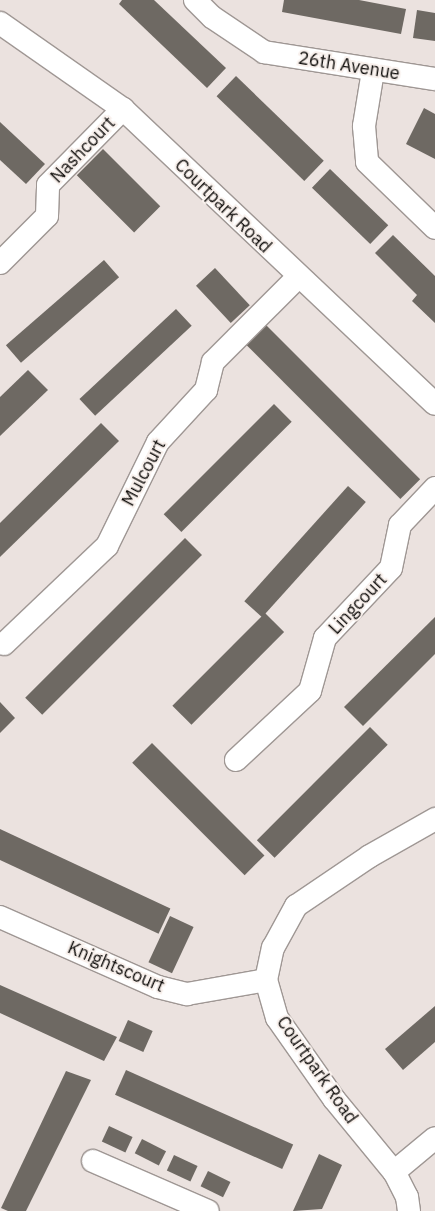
<!DOCTYPE html>
<html>
<head>
<meta charset="utf-8">
<style>
  body { margin:0 }
  #map { position:relative; width:435px; height:1211px; overflow:hidden; background:#ebe2df; font-family:"IBM Plex Sans",sans-serif }
  div>[style] { position:absolute }
  .building>* { inset:0; background:#6e6963; transform-origin:0 0 }
  .roads { filter:drop-shadow(1px 0 #9f9794) drop-shadow(-1px 0 #9f9794) drop-shadow(0 1px #9f9794) drop-shadow(0 -1px #9f9794) }
  .minor>* { height:22px; margin:-11px; padding:0 11px; transform-origin:11px; border-radius:11px; background:#fff }
  span { translate:-50% -50%; white-space:nowrap; text-align:center; line-height:1.15; -webkit-text-stroke:4px #f8f0ec; paint-order:stroke }
  .street-label { font-size:18px; color:#0d0b09 }
</style>
</head>
<body>
<div id="map">
  <div class="building">
    <div style="clip-path:polygon(122px 0,154px 0,226px 68px,207px 88px,119px 4px)"></div>
    <div style="clip-path:polygon(284px 0,359px 0,406px 9px,401px 34px,282px 12px)"></div>
    <div style="clip-path:polygon(417px 10px,435px 13px,435px 41px,413px 38px)"></div>
    <div style="left:236px;top:76px;width:122px;height:28px;rotate:44deg"></div>
    <div style="clip-path:polygon(424px 108px,435px 114px,435px 159px,406px 144px)"></div>
    <div style="clip-path:polygon(0 122px,45px 164px,26px 184px,0 160px)"></div>
    <div style="left:103px;top:149px;width:81px;height:37px;rotate:45deg"></div>
    <div style="left:330px;top:169px;width:81px;height:26px;rotate:44deg"></div>
    <div style="clip-path:polygon(393px 235px,435px 276px,435px 323px,412px 301px,417px 295px,375px 253px)"></div>
    <div style="left:104px;top:260px;width:23px;height:130px;rotate:49deg"></div>
    <div style="left:215px;top:268px;width:51px;height:26px;rotate:47deg"></div>
    <div style="left:176px;top:309px;width:23px;height:132px;rotate:47deg"></div>
    <div style="left:266px;top:325px;width:218px;height:28px;rotate:45deg"></div>
    <div style="clip-path:polygon(28px 370px,48px 390px,0 436px,0 397px)"></div>
    <div style="left:274px;top:404px;width:25px;height:156px;rotate:45deg"></div>
    <div style="clip-path:polygon(101px 423px,119px 441px,0 557px,0 523px)"></div>
    <div style="left:348px;top:486px;width:24px;height:155px;rotate:42deg"></div>
    <div style="left:185px;top:538px;width:24px;height:226px;rotate:45deg"></div>
    <div style="left:265px;top:613px;width:27px;height:131px;rotate:45deg"></div>
    <div style="clip-path:polygon(435px 617px,435px 654px,363px 726px,344px 707px)"></div>
    <div style="clip-path:polygon(0 702px,15px 718px,0 733px)"></div>
    <div style="left:370px;top:727px;width:25px;height:160px;rotate:45deg"></div>
    <div style="left:152px;top:743px;width:159px;height:28px;rotate:45deg"></div>
    <div style="left:0;top:829px;width:188px;height:28px;rotate:25deg"></div>
    <div style="left:170px;top:916px;width:26px;height:51px;rotate:25deg"></div>
    <div style="clip-path:polygon(0 985px,117px 1037px,104px 1061px,0 1013px)"></div>
    <div style="clip-path:polygon(435px 1006px,435px 1042px,403px 1070px,385px 1049px)"></div>
    <div style="left:128px;top:1020px;width:27px;height:23px;rotate:24deg"></div>
    <div style="left:126px;top:1070px;width:183px;height:27px;rotate:24deg"></div>
    <div style="clip-path:polygon(66px 1071px,91px 1080px,26px 1211px,8px 1211px,1px 1208px)"></div>
    <div style="left:109px;top:1126px;width:26px;height:17px;rotate:25deg"></div>
    <div style="left:142px;top:1139px;width:27px;height:16px;rotate:27deg"></div>
    <div style="clip-path:polygon(319px 1154px,342px 1165px,322px 1209px,293px 1211px)"></div>
    <div style="left:174px;top:1155px;width:26px;height:17px;rotate:25deg"></div>
    <div style="left:208px;top:1171px;width:25px;height:17px;rotate:26deg"></div>
  </div>
  <div class="roads">
    <div class="minor">
      <div style="left:195px;top:0;width:24px;rotate:45deg"></div>
      <div style="left:212px;top:17px;width:63px;rotate:33.9deg"></div>
      <div style="left:264px;top:52px;width:173px;rotate:9deg"></div>
      <div style="left:0;top:23px;width:150px;rotate:35deg"></div>
      <div style="left:123px;top:109px;width:429px;rotate:43.4deg"></div>
      <div style="left:373px;top:71px;width:56px;rotate:99.3deg"></div>
      <div style="left:364px;top:126px;width:36px;rotate:85deg"></div>
      <div style="left:367px;top:162px;width:95px;rotate:44.1deg"></div>
      <div style="left:0;top:263px;width:66px;rotate:-45deg"></div>
      <div style="left:47px;top:216px;width:31px;rotate:-88deg"></div>
      <div style="left:48px;top:185px;width:107px;rotate:-45.4deg"></div>
      <div style="left:4px;top:644px;width:142px;rotate:-43.6deg"></div>
      <div style="left:107px;top:546px;width:116px;rotate:-63.9deg"></div>
      <div style="left:158px;top:442px;width:71px;rotate:-47.3deg"></div>
      <div style="left:206px;top:390px;width:29px;rotate:-76deg"></div>
      <div style="left:213px;top:362px;width:120px;rotate:-45deg"></div>
      <div style="left:236px;top:760px;width:101px;rotate:-43deg"></div>
      <div style="left:310px;top:691px;width:55px;rotate:-74.2deg"></div>
      <div style="left:325px;top:638px;width:96px;rotate:-46.7deg"></div>
      <div style="left:391px;top:568px;width:44px;rotate:-78.2deg"></div>
      <div style="left:400px;top:525px;width:51px;rotate:-46.6deg"></div>
      <div style="left:0;top:917px;width:173px;rotate:23.9deg"></div>
      <div style="left:158px;top:987px;width:30px;rotate:14deg"></div>
      <div style="left:187px;top:994px;width:80px;rotate:-10deg"></div>
      <div style="left:93px;top:1161px;width:125px;rotate:23.5deg"></div>
      <div style="left:394px;top:1172px;width:53px;rotate:-39.7deg"></div>
      <div style="left:409px;top:1211px;width:14px;rotate:-98deg"></div>
      <div style="left:407px;top:1197px;width:28px;rotate:-117deg"></div>
      <div style="left:394px;top:1172px;width:94px;rotate:-129.4deg"></div>
      <div style="left:334px;top:1099px;width:99px;rotate:-125.1deg"></div>
      <div style="left:277px;top:1018px;width:40px;rotate:-106deg"></div>
      <div style="left:266px;top:980px;width:33px;rotate:-78deg"></div>
      <div style="left:273px;top:948px;width:48px;rotate:-61.3deg"></div>
      <div style="left:296px;top:906px;width:89px;rotate:-34deg"></div>
      <div style="left:370px;top:856px;width:75px;rotate:-29.6deg"></div>
    </div>
  </div>
  <div class="street-label">
    <span style="left:349px;top:66px;rotate:9deg">26th Avenue</span>
    <span style="left:83px;top:150px;rotate:-46deg">Nashcourt</span>
    <span style="left:223px;top:206px;rotate:44deg">Courtpark Road</span>
    <span style="left:144px;top:473px;rotate:-62deg">Mulcourt</span>
    <span style="left:358px;top:604px;rotate:-47deg">Lingcourt</span>
    <span style="left:116px;top:967px;rotate:23deg">Knightscourt</span>
    <span style="left:317px;top:1070px;rotate:55deg">Courtpark Road</span>
  </div>
</div>
</body>
</html>
